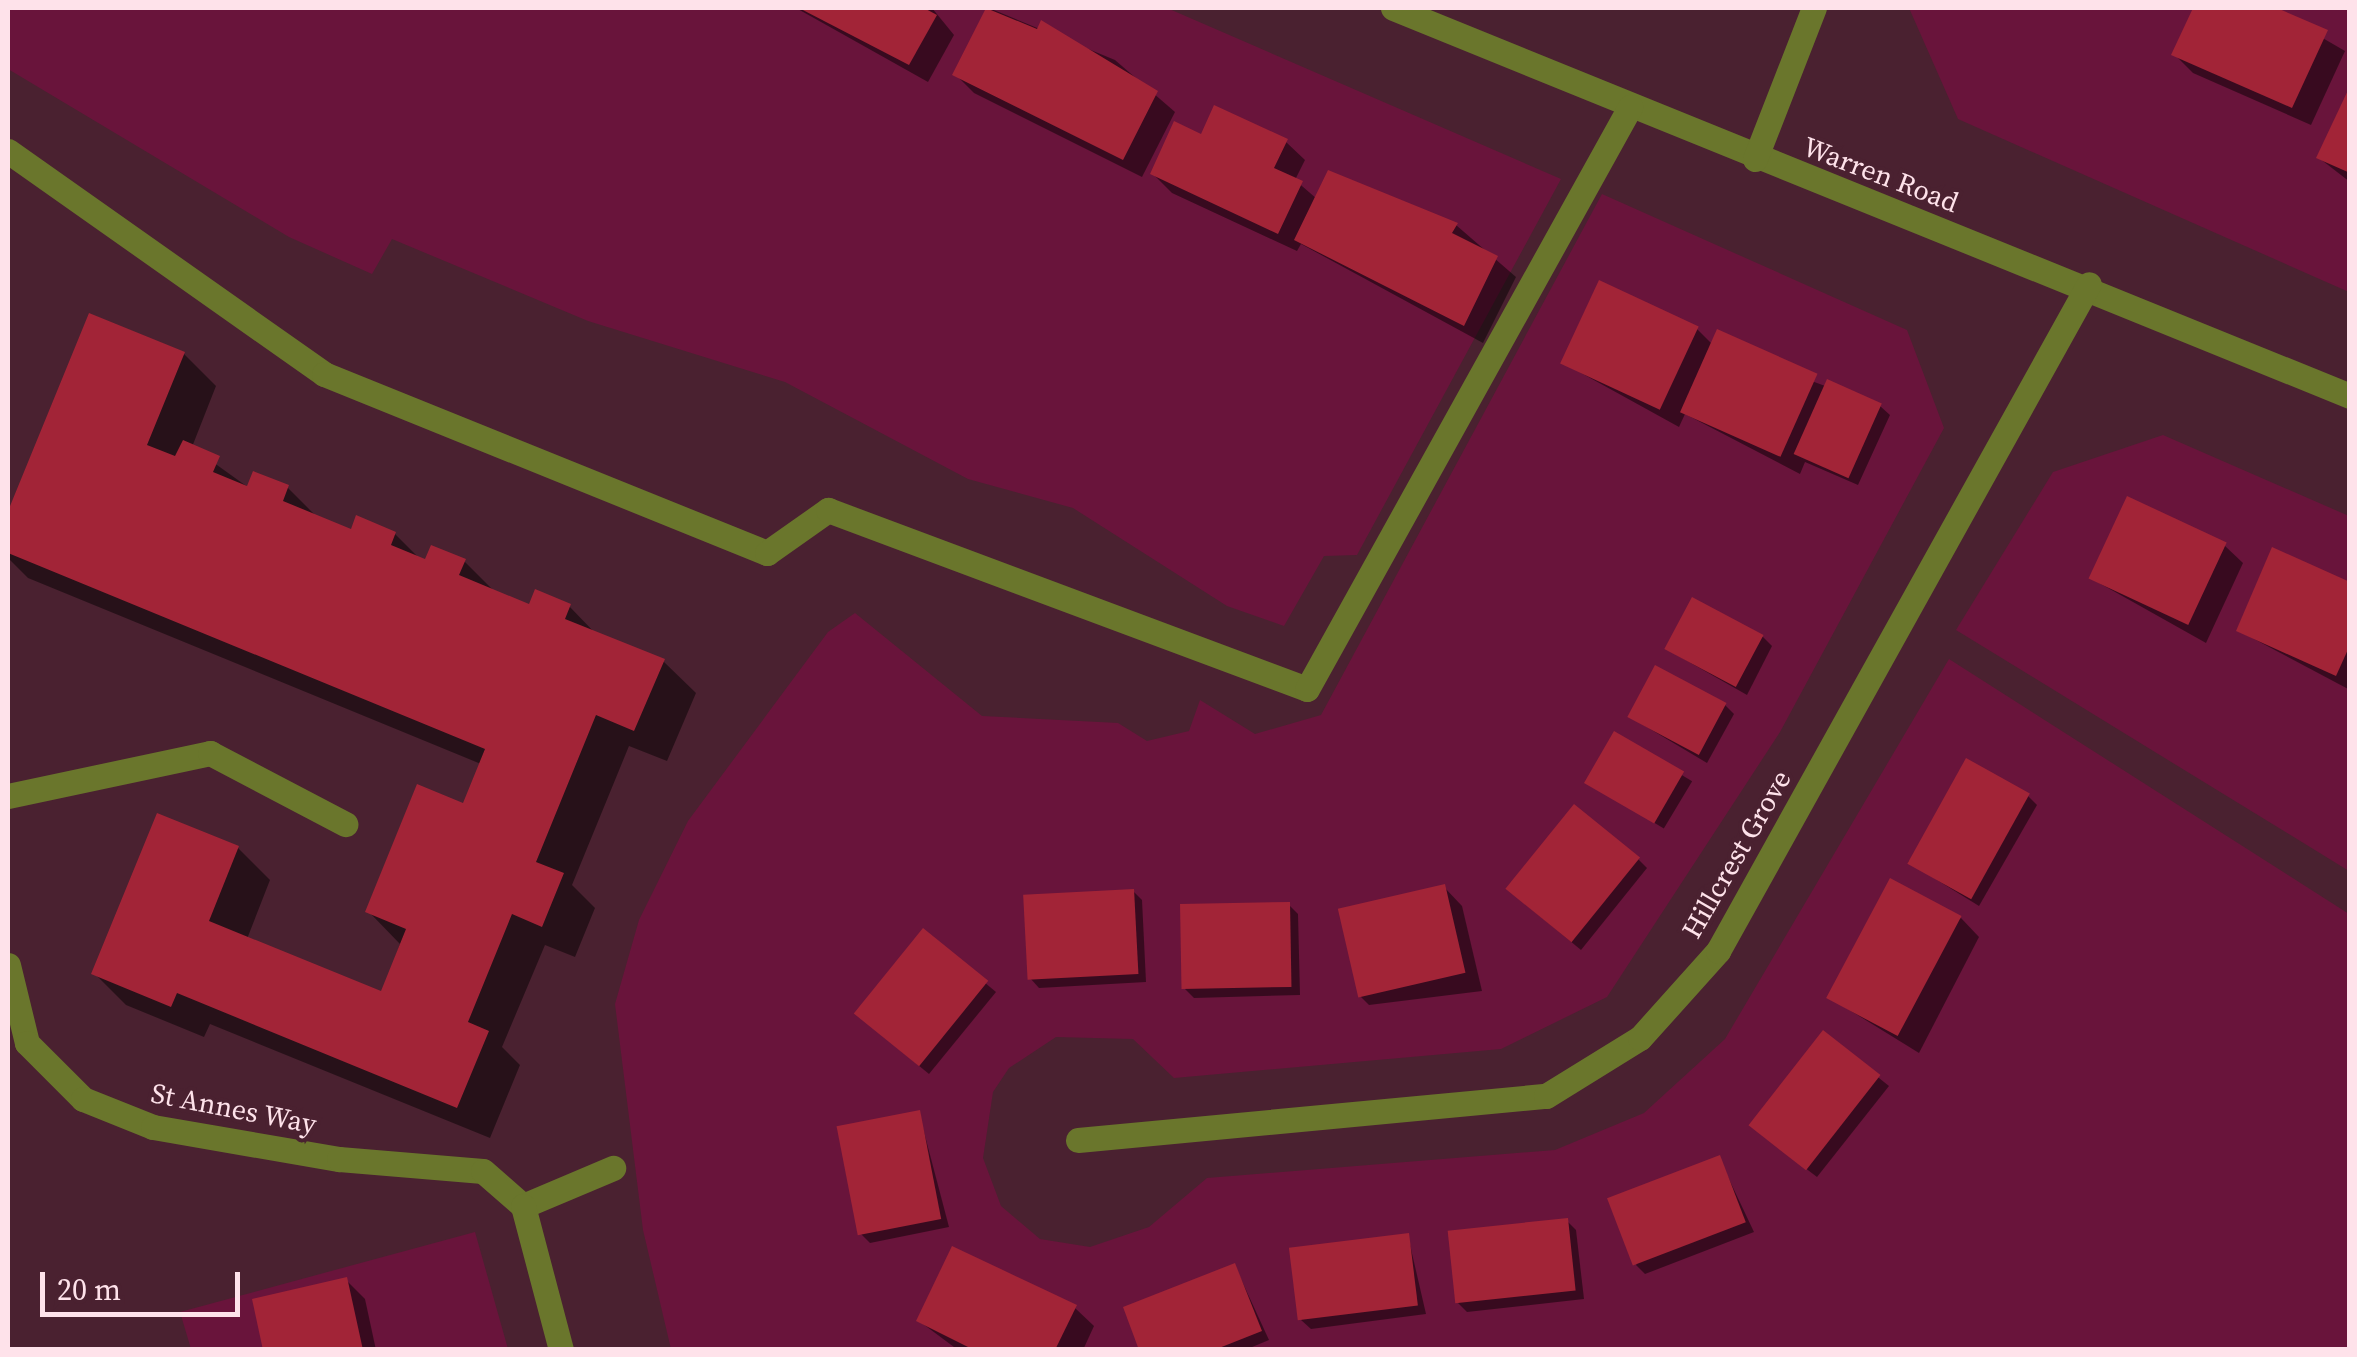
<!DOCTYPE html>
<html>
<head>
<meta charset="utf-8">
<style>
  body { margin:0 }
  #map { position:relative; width:2357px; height:1357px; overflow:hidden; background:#4a2130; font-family:"Source Serif 4",serif }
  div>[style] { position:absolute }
  .green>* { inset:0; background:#69143b }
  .shadow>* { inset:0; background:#0007; transform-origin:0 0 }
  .building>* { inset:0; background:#a22437; transform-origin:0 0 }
  .minor>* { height:25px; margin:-12.5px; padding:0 12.5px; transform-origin:12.5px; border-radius:12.5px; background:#6a762c }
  span { translate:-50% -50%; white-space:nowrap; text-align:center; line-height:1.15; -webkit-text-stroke:8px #4a2130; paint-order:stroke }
  .street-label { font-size:28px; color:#fee2ea }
  .frame { position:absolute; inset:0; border:10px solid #fee2ea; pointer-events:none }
  .scale { position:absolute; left:40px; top:1272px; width:200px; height:45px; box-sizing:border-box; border:5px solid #fee2ea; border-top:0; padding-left:12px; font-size:30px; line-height:35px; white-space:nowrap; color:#fee2ea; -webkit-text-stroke:8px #4a2130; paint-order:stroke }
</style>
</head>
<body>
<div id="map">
  <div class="green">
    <div style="clip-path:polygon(8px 8px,1167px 8px,1561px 179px,1357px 555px,1324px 556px,1284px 626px,1227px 606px,1073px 508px,968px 479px,785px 382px,588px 321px,392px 239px,372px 274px,289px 237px,8px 69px)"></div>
    <div style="clip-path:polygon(1909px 8px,2349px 8px,2349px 292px,1958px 119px)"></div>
    <div style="clip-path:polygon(1602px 194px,1907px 330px,1944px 428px,1780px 732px,1607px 997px,1501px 1049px,1174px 1078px,1133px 1039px,1056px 1037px,1009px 1068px,993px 1092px,983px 1158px,1001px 1206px,1040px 1239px,1090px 1247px,1149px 1227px,1207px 1178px,1555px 1150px,1644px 1113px,1725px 1039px,1949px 659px,2349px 914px,2349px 1349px,671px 1349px,643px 1230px,615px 1004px,639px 920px,688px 821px,828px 632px,855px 613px,982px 716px,1118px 723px,1147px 741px,1189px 731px,1200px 700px,1255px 734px,1321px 715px)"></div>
    <div style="clip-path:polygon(2163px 435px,2349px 516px,2349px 871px,1956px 630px,2053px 472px)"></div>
    <div style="clip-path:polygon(475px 1232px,508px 1349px,191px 1349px,180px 1312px)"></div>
  </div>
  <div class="shadow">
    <div style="clip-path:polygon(796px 8px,932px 8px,954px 35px,928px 82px)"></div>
    <div style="clip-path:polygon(989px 8px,1115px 60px,1175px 112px,1142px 177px,974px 93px,955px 74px)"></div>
    <div style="clip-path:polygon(2195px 8px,2271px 8px,2345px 51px,2311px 125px,2193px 73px,2174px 54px)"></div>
    <div style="clip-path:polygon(2350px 92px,2350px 182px,2319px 158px)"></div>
    <div style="clip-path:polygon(1203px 137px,1286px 142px,1305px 160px,1295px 180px,1317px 199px,1456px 225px,1516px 277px,1483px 343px,1301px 244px,1297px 251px,1172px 193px,1153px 174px)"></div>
    <div style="clip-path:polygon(91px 316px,184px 354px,216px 386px,192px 447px,249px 488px,288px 488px,319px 519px,352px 532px,395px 534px,422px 561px,464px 561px,497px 594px,530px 607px,569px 606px,597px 635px,663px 661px,696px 693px,667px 761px,629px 746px,572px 885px,595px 908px,575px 957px,545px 945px,502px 1047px,520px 1065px,490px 1138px,210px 1024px,204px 1037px,126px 1005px,94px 973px,238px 848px,270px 880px,247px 939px,382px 995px,400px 944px,368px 911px,464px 806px,481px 764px,28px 578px,8px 558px,8px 517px)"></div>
    <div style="clip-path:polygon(1697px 329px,1713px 345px,1880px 406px,1890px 415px,1858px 485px,1805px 462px,1800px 474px,1685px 414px,1679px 427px,1563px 363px)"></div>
    <div style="clip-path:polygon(2224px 545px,2243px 563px,2206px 643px,2092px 579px)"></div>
    <div style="clip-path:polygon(2350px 585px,2350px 690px,2239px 631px)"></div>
    <div style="clip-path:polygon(1763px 637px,1772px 646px,1747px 695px,1668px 650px)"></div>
    <div style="clip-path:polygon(1725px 705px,1734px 714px,1707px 763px,1630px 717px)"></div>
    <div style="left:1615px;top:735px;width:90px;height:55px;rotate:31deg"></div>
    <div style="clip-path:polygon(2028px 796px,2037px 805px,1979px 906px,1908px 862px)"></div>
    <div style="clip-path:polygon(1638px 859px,1647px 868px,1581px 950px,1518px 898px)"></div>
    <div style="clip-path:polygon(1444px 887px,1462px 906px,1482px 991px,1369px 1005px,1360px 996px)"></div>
    <div style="clip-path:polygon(1133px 891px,1142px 900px,1146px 982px,1039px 988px,1030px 978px)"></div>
    <div style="clip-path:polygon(1289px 905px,1298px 914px,1300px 995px,1194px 998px,1185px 989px)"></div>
    <div style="clip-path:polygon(1961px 918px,1979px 937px,1919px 1053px,1830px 998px)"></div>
    <div style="clip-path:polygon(923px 931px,996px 992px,929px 1074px,867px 1023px)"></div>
    <div style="clip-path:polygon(1823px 1033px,1889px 1086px,1817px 1177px,1762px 1135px)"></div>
    <div style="clip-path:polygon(919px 1113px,949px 1227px,870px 1243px,861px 1234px)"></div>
    <div style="clip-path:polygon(1719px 1158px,1754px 1232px,1645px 1274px,1636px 1265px)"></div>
    <div style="clip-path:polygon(1567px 1221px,1576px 1230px,1584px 1299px,1467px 1312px,1458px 1303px)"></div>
    <div style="clip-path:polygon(1408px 1236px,1426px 1314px,1311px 1329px,1301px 1320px)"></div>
    <div style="clip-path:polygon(1235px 1266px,1269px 1340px,1245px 1350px,1142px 1350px)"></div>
    <div style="clip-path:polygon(346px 1280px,365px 1299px,376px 1350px,266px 1350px)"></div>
    <div style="clip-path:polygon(1075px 1308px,1094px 1326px,1083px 1350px,958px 1350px,919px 1321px)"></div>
  </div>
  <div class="building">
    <div style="clip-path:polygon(799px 8px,924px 8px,937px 15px,909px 65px)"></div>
    <div style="clip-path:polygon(986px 8px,1037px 29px,1041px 20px,1158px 91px,1123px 160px,952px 75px)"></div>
    <div style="clip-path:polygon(2193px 8px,2277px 8px,2328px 30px,2292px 108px,2171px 55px)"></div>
    <div style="clip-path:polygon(2350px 86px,2350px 173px,2316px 158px)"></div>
    <div style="clip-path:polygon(1214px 105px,1288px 139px,1274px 168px,1303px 181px,1278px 234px,1150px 174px,1174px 121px,1201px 134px)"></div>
    <div style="clip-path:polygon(1328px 170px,1458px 223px,1452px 233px,1498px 256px,1464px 326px,1294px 240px)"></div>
    <div style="left:1599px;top:280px;width:110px;height:92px;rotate:25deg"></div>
    <div style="clip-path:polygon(89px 313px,185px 352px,147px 445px,175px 456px,183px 440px,220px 456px,213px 472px,247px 486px,253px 471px,289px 485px,283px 501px,351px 529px,356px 515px,396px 532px,391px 545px,425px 559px,431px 545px,466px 559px,459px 575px,529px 604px,535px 589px,571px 604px,565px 619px,665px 659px,634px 731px,596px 715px,536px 862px,564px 873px,542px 927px,512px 914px,468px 1022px,489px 1031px,457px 1108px,177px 993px,171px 1007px,91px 974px,157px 813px,239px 846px,209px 921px,381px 991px,406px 929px,365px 912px,417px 784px,463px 803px,485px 749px,8px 553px,8px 511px)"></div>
    <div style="left:1717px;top:329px;width:110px;height:91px;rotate:24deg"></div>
    <div style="left:1827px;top:379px;width:60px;height:82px;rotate:24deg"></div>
    <div style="left:2127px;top:496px;width:110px;height:91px;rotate:25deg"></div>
    <div style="clip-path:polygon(2272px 547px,2350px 582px,2350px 645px,2336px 676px,2236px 631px)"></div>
    <div style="left:1692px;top:597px;width:81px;height:59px;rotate:28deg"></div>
    <div style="left:1655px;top:665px;width:81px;height:59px;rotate:28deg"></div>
    <div style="left:1614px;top:731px;width:81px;height:60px;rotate:30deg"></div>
    <div style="left:1966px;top:758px;width:73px;height:121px;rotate:29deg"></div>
    <div style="left:1574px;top:804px;width:85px;height:109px;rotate:39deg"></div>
    <div style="left:1890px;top:878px;width:81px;height:136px;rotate:28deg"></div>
    <div style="left:1445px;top:884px;width:91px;height:110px;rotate:77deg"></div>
    <div style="left:1134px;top:889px;width:85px;height:111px;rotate:87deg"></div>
    <div style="left:1290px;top:902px;width:85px;height:110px;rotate:89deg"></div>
    <div style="left:923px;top:928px;width:84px;height:110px;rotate:39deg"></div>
    <div style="left:1823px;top:1030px;width:73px;height:121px;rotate:38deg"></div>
    <div style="left:920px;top:1110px;width:111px;height:85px;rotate:79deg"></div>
    <div style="left:1720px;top:1155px;width:72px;height:121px;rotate:69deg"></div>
    <div style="left:1568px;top:1218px;width:73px;height:121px;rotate:84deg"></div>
    <div style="left:1409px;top:1233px;width:73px;height:121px;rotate:83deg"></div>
    <div style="clip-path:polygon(952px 1246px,1077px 1305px,1055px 1350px,974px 1350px,916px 1321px)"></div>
    <div style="clip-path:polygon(1235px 1263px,1262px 1331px,1214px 1350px,1139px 1350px,1123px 1307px)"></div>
    <div style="clip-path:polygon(347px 1277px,363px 1350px,263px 1350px,252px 1299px)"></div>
  </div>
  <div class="minor">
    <div style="left:1393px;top:8px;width:1033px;rotate:22.07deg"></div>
    <div style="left:8px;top:151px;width:387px;rotate:35.2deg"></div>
    <div style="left:324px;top:374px;width:478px;rotate:22deg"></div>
    <div style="left:767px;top:553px;width:75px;rotate:-35.2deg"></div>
    <div style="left:828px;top:510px;width:511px;rotate:20.49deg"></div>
    <div style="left:1307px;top:689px;width:666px;rotate:-60.97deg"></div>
    <div style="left:1755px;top:159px;width:162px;rotate:-68.7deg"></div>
    <div style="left:8px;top:796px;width:207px;rotate:-12deg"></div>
    <div style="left:210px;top:753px;width:153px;rotate:27.7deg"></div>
    <div style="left:8px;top:965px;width:80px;rotate:76.3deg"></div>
    <div style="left:27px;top:1043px;width:79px;rotate:45deg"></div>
    <div style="left:83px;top:1099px;width:75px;rotate:21.8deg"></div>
    <div style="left:153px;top:1127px;width:189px;rotate:9.8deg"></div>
    <div style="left:339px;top:1159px;width:144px;rotate:4.8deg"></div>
    <div style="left:483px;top:1171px;width:53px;rotate:41.2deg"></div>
    <div style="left:523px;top:1206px;width:98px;rotate:-22.9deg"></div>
    <div style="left:1078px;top:1140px;width:470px;rotate:-5.4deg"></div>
    <div style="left:1546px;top:1096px;width:110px;rotate:-31.7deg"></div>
    <div style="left:1640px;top:1038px;width:117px;rotate:-48.1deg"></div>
    <div style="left:1718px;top:951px;width:763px;rotate:-60.92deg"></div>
    <div style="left:523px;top:1206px;width:149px;rotate:75.2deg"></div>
  </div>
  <div class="street-label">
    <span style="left:1881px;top:174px;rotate:21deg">Warren Road</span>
    <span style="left:1736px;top:854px;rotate:-60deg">Hillcrest Grove</span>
    <span style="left:234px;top:1108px;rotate:11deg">St Annes Way</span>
  </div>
  <div class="frame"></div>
  <div class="scale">20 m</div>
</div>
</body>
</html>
